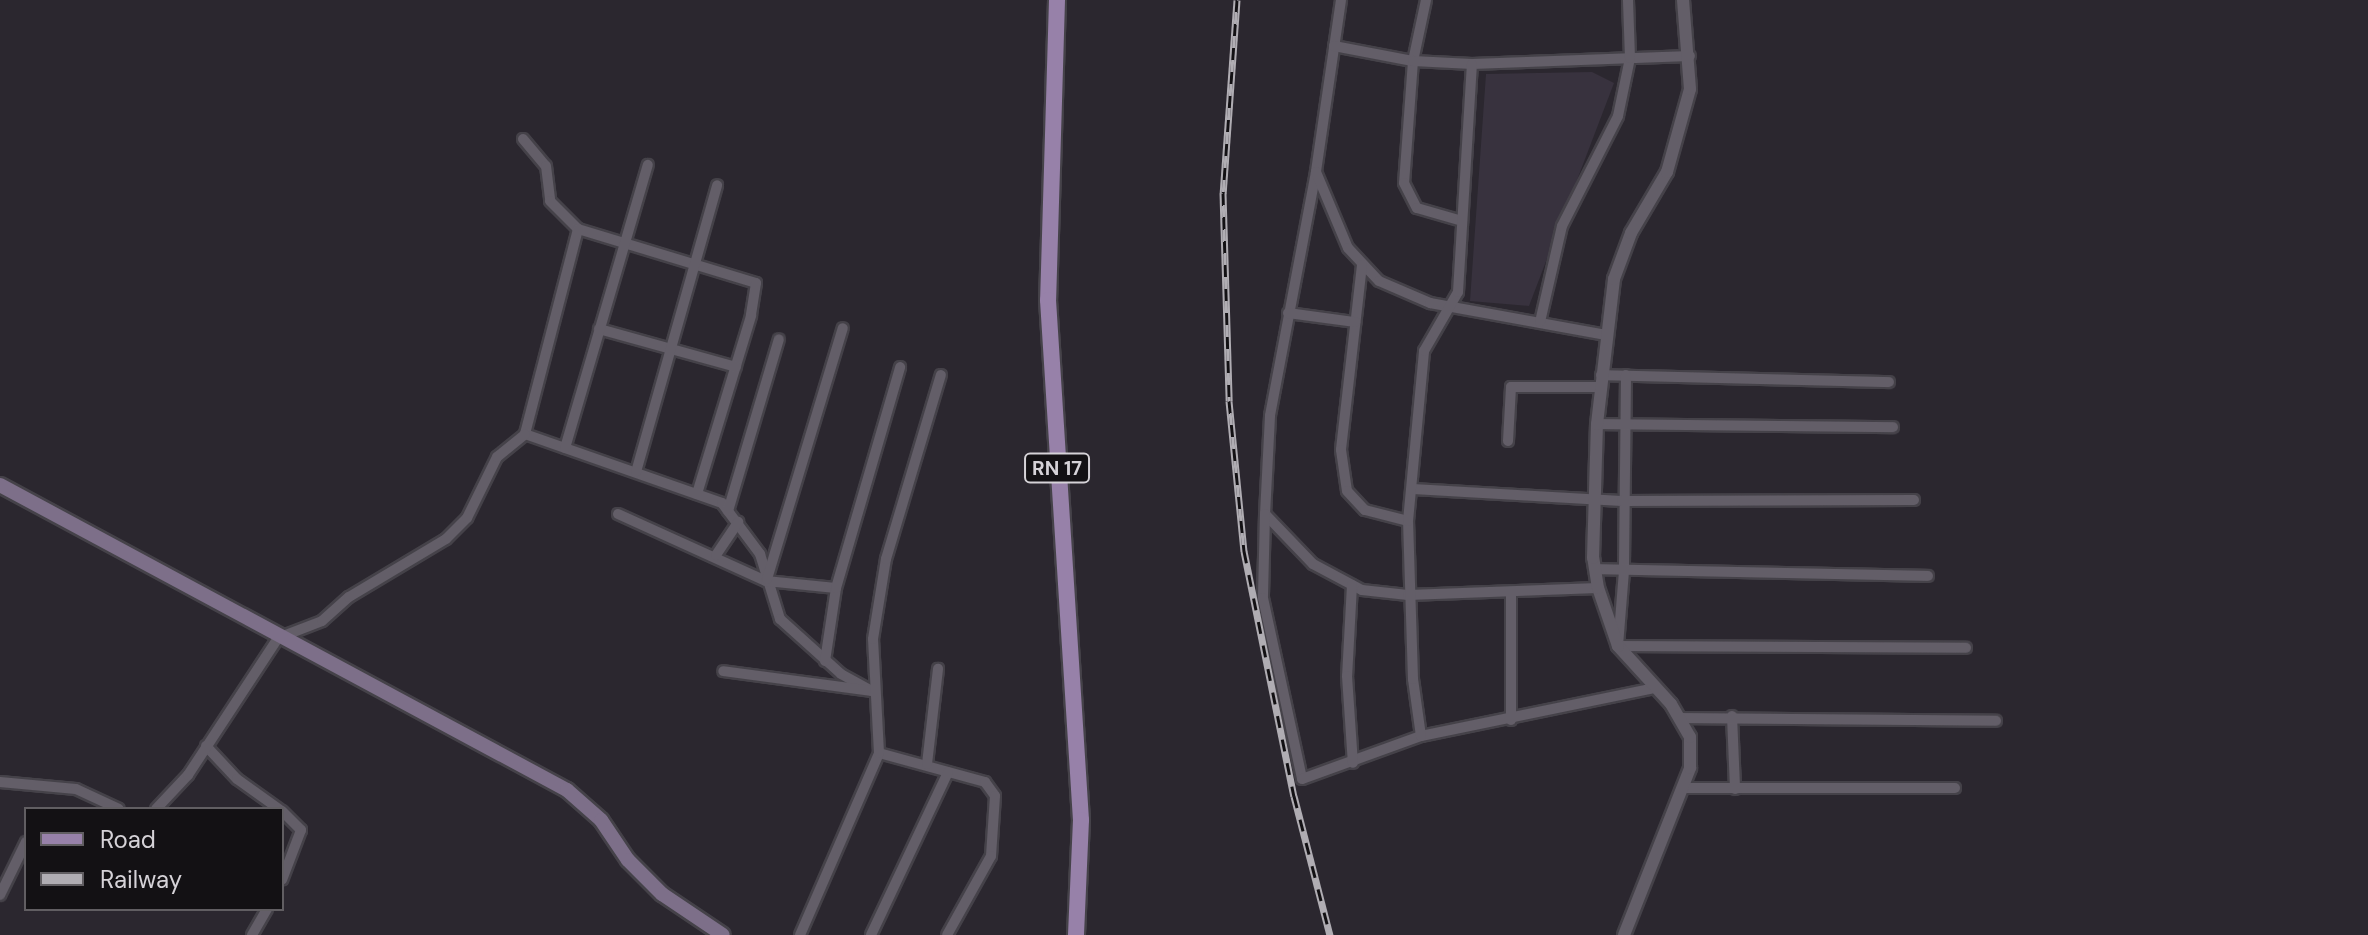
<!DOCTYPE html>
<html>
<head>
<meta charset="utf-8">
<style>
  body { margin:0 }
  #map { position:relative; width:2368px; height:935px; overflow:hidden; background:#2b272f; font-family:"DM Sans",sans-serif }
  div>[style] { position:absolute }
  .built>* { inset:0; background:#38323e }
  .roads { filter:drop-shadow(2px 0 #454249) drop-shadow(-2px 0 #454249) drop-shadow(0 2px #454249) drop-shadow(0 -2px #454249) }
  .minor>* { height:10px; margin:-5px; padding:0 5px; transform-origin:5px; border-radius:5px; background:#635e68 }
  .tertiary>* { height:12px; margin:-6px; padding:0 6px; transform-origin:6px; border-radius:6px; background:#635e68 }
  .secondary>* { height:14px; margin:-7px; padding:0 7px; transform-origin:7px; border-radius:7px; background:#7d6f89 }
  .primary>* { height:16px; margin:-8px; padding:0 8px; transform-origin:8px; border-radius:8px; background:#9781a9 }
  .rail>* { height:7px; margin-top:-3.5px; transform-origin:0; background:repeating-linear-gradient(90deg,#131114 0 12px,#b0adb3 0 24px); box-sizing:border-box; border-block:2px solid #b0adb3 }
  span { translate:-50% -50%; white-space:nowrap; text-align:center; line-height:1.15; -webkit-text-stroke:8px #131114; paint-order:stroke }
  .shield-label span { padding:2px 6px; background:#131114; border:2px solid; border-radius:6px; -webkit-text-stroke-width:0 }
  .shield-label { font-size:20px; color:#d5d2d7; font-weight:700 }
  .legend { position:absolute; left:24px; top:807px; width:260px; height:104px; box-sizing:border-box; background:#131114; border:2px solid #615e62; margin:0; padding:10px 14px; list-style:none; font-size:24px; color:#d5d2d7 }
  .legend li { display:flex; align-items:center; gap:16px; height:40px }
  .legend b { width:40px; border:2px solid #615e62 }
</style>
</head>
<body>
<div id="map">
  <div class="built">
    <div style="clip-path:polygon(1592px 72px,1614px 83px,1529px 306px,1470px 301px,1486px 74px)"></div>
  </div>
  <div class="roads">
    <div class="minor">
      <div style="left:1341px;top:0;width:174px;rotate:98.3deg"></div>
      <div style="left:1316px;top:172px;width:248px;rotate:100.7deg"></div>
      <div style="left:1270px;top:416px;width:98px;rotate:92.9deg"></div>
      <div style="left:1265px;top:514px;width:69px;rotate:46.2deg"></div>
      <div style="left:1313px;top:564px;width:55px;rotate:28deg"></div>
      <div style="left:1362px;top:590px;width:46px;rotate:6.2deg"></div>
      <div style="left:1408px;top:595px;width:190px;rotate:-2.1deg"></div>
      <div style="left:1426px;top:0;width:62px;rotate:102deg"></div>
      <div style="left:1413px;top:61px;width:122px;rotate:94.2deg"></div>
      <div style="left:1404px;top:183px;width:28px;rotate:63deg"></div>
      <div style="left:1417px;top:208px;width:47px;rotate:16.1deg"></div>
      <div style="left:1334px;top:46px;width:80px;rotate:10.8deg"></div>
      <div style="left:1413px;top:61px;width:59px;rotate:2.9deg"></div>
      <div style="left:1472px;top:64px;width:218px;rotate:-2.1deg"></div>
      <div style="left:523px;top:139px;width:35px;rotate:50deg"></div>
      <div style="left:546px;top:166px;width:35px;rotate:83deg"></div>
      <div style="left:550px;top:201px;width:40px;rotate:45deg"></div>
      <div style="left:578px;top:229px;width:186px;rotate:16.9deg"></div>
      <div style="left:756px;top:283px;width:33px;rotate:99deg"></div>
      <div style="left:751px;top:316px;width:186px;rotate:106.9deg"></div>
      <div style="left:1316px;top:172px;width:82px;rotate:67.2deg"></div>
      <div style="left:1348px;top:248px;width:45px;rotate:46.8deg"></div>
      <div style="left:1379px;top:281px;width:56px;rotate:23.3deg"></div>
      <div style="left:1430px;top:303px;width:179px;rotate:10.3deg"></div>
      <div style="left:578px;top:229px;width:212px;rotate:104.5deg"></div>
      <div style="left:525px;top:434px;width:209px;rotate:19.3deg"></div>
      <div style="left:722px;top:503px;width:64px;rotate:53.3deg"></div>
      <div style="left:760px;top:554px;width:68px;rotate:72.9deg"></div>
      <div style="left:780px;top:619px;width:82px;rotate:42deg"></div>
      <div style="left:841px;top:674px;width:35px;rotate:29deg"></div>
      <div style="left:872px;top:691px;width:150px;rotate:-172.4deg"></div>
      <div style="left:1362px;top:265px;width:186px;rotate:96.5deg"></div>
      <div style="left:1341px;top:450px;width:41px;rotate:81.7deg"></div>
      <div style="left:1347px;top:491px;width:26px;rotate:47deg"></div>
      <div style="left:1365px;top:510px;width:44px;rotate:14.3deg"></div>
      <div style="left:1288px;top:313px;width:68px;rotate:7.7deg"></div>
      <div style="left:1540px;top:322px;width:98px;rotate:-77.1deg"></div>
      <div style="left:1562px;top:226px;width:123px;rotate:-63deg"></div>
      <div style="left:1618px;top:116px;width:59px;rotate:-78.3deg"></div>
      <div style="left:1630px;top:58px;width:58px;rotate:-92deg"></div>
      <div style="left:599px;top:329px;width:142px;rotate:15.5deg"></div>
      <div style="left:1601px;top:375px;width:288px;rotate:1.4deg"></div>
      <div style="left:1626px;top:375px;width:196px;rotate:90.6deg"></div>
      <div style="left:1624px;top:571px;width:75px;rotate:94.6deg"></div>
      <div style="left:1618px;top:646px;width:348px;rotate:0.3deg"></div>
      <div style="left:1597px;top:424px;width:296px;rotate:0.6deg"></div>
      <div style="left:1508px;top:441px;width:54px;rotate:-86.8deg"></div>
      <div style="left:1511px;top:387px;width:89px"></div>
      <div style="left:565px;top:448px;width:295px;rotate:-73.7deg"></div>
      <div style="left:636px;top:472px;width:298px;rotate:-74.2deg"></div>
      <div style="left:1413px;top:489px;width:209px;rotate:3.3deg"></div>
      <div style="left:1622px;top:501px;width:292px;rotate:-0.2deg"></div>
      <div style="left:728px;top:511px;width:179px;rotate:-73.5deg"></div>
      <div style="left:618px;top:514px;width:162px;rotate:24.4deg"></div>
      <div style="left:766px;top:581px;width:70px;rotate:5.7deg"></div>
      <div style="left:1265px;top:514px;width:84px;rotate:91.4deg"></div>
      <div style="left:1263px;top:598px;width:185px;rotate:77.8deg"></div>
      <div style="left:1302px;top:779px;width:127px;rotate:-19.9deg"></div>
      <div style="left:1421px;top:736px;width:238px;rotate:-11.6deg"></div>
      <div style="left:716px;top:555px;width:40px;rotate:-56deg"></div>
      <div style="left:1595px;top:569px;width:333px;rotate:1.2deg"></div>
      <div style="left:767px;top:579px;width:262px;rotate:-73.2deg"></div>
      <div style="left:1352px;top:585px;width:91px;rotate:93.1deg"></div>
      <div style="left:1347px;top:676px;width:87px;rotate:86.1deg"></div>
      <div style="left:825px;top:661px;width:74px;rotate:-81.4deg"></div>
      <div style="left:836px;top:588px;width:230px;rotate:-73.8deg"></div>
      <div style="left:1732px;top:716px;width:73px;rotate:87.6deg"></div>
      <div style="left:1680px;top:718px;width:316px;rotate:0.5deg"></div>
      <div style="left:1511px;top:720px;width:128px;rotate:-90deg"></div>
      <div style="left:1421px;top:736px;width:58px;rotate:-98deg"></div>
      <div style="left:1413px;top:679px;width:158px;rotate:-91.8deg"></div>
      <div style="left:1408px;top:521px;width:171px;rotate:-84.6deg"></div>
      <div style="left:1424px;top:351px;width:68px;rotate:-60deg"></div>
      <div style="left:1458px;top:292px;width:228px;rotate:-86.5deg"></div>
      <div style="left:206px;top:746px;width:45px;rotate:46.8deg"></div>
      <div style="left:237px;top:779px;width:52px;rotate:35.5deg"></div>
      <div style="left:879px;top:753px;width:110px;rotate:15.3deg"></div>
      <div style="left:985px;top:782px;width:17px;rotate:54deg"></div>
      <div style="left:995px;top:796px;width:60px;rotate:93.8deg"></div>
      <div style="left:991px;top:856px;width:90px;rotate:119.1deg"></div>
      <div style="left:927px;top:764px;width:96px;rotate:-83.4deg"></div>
      <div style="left:0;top:782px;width:76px;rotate:5.3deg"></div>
      <div style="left:76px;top:789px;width:47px;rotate:24.9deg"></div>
      <div style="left:1682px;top:788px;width:273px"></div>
      <div style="left:156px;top:809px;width:47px;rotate:-46.7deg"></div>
      <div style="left:188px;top:775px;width:164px;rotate:-56.7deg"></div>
      <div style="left:278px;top:638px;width:47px;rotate:-21.1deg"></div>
      <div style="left:322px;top:621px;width:36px;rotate:-42deg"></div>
      <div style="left:349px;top:597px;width:113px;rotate:-30.9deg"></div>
      <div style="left:446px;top:539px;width:30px;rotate:-45deg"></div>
      <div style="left:467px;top:518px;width:68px;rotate:-63.8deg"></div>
      <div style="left:497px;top:457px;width:36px;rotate:-39deg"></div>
      <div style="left:282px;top:811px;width:27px;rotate:45deg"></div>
      <div style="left:301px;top:830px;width:53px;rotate:110.8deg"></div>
      <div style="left:0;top:895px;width:59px;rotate:-63.9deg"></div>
      <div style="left:252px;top:935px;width:30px;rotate:-60deg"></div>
      <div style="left:800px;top:935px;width:198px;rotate:-66.5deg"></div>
      <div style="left:879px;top:753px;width:114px;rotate:-93deg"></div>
      <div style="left:873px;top:639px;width:81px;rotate:-80.8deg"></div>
      <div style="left:886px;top:559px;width:192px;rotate:-73.4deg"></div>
      <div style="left:871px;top:935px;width:180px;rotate:-64.7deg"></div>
    </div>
    <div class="tertiary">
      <div style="left:1624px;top:935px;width:180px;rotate:-68.4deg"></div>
      <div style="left:1690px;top:768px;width:31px;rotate:-90deg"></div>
      <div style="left:1690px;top:737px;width:38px;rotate:-120deg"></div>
      <div style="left:1671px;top:704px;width:79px;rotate:-132.4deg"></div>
      <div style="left:1618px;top:646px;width:61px;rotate:-109deg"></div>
      <div style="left:1598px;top:588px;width:30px;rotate:-99deg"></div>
      <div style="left:1593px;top:558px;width:134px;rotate:-88.3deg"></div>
      <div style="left:1597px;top:424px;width:146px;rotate:-83.3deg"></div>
      <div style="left:1614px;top:279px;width:49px;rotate:-69.7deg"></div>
      <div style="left:1631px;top:233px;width:71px;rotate:-59.5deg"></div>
      <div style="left:1667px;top:172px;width:86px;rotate:-74.5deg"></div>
      <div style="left:1690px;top:89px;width:89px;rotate:-94.5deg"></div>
    </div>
    <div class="secondary">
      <div style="left:0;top:485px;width:644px;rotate:28.28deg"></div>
      <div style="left:567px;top:790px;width:45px;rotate:41.4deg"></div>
      <div style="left:601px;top:820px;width:48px;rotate:56deg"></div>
      <div style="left:628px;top:860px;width:48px;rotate:45deg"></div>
      <div style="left:662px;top:894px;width:73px;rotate:33.9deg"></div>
    </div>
    <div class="primary">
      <div style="left:1057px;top:0;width:300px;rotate:91.7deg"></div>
      <div style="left:1048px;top:300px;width:521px;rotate:86.37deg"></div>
      <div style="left:1081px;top:820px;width:115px;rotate:92.5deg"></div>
    </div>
  </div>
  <div class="rail">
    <div style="left:1237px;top:0;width:194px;rotate:94.1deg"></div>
    <div style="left:1223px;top:193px;width:208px;rotate:88.3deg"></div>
    <div style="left:1229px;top:401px;width:151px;rotate:84.3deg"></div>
    <div style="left:1244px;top:551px;width:250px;rotate:78.5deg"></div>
    <div style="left:1294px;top:796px;width:144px;rotate:75.5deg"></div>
  </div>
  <div class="shield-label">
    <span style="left:1057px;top:468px">RN 17</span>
  </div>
  <ul class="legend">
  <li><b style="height:10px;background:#9781a9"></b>Road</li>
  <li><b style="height:10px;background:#b0adb3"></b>Railway</li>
  </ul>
</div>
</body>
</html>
